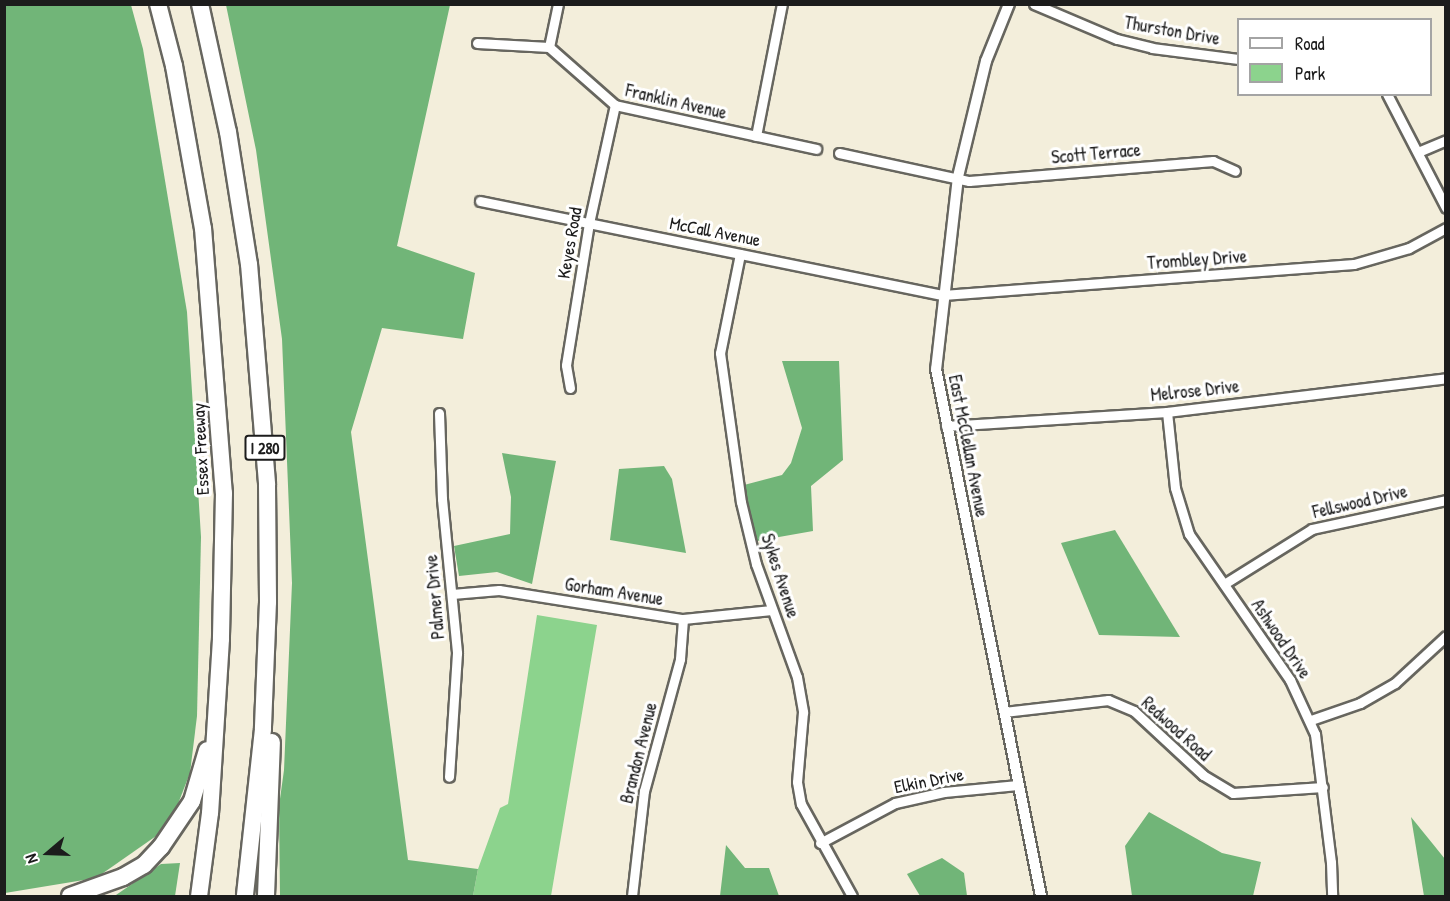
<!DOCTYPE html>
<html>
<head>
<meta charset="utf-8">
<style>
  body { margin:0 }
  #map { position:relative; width:1450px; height:901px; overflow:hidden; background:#f3eedb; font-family:"Patrick Hand",sans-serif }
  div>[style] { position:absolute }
  .green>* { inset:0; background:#8cd38d }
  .forest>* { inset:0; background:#71b578 }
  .roads { filter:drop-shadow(2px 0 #67665f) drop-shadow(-2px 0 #67665f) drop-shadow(0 2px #67665f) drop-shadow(0 -2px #67665f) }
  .minor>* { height:9px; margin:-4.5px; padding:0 4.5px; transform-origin:4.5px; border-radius:4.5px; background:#fff }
  .tertiary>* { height:10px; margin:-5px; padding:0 5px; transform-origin:5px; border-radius:5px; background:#fff }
  .motorway>* { height:16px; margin:-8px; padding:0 8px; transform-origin:8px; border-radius:8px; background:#fff }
  span { translate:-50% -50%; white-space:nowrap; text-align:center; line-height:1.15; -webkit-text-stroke:6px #fff; paint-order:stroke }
  .shield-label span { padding:2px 4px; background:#fff; border:2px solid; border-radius:4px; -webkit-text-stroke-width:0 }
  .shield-label { font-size:16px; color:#1c1c1c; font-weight:700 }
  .street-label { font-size:18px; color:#1c1c1c }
  .frame { position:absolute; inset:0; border:6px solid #1c1c1c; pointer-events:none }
  .legend { position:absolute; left:1237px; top:18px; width:195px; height:78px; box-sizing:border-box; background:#fff; border:2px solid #a4a4a4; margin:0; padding:8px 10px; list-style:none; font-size:18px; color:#1c1c1c }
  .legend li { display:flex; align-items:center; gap:12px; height:30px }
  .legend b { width:30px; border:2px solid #a4a4a4 }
  .north { position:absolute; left:18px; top:823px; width:60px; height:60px; -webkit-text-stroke:4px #fff; paint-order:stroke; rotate:251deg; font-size:16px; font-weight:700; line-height:24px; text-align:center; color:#1c1c1c }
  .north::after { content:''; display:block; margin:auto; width:21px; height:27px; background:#1c1c1c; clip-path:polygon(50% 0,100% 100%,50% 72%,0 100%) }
</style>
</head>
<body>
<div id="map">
  <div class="green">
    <div style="clip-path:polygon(537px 615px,597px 625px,551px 896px,473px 896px,478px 869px,500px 808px,508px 804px)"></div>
  </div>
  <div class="forest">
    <div style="clip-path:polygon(5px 5px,131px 5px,143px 49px,187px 312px,201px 537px,197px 716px,190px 773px,169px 827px,96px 878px,5px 893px)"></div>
    <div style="clip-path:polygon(226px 5px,450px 5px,397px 246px,475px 273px,463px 339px,382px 328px,351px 432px,408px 860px,478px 869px,473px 896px,280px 896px,279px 806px,284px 770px,292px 583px,282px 339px,256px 150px)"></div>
    <div style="clip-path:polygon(782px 361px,839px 361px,843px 460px,811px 486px,813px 531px,757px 541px,744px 485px,782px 475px,791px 463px,802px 428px)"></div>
    <div style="clip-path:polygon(502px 453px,556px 461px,532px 584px,497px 572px,459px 576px,454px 546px,510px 534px,511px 497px)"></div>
    <div style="clip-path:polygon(664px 466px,672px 479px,686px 553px,610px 540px,619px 469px)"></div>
    <div style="clip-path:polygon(1115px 530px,1180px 637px,1099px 635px,1061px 543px)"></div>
    <div style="clip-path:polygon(1149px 812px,1222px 853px,1261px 862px,1253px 896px,1132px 896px,1125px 846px)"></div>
    <div style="clip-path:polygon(1411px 817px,1445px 859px,1445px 896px,1424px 896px)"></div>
    <div style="clip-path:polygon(726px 845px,745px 868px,769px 868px,779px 896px,720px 896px)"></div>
    <div style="clip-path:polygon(942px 858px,964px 873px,967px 896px,920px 896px,907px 874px)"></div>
    <div style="clip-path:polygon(180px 863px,175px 896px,116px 895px,161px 864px)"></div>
  </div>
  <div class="roads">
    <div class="minor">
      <div style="left:1034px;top:4px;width:90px;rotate:22.9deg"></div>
      <div style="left:1117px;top:39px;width:36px;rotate:14deg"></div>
      <div style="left:1152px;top:48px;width:87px;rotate:7.3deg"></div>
      <div style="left:477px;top:43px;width:72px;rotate:3.2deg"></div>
      <div style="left:549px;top:47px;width:88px;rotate:41.3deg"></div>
      <div style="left:615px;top:105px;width:206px;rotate:12.3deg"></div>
      <div style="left:549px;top:47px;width:44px;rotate:-78.2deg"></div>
      <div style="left:1387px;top:94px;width:128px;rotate:62.6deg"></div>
      <div style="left:756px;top:136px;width:135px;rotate:-78.9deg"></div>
      <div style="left:1418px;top:152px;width:30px;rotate:-23deg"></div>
      <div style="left:839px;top:153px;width:133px;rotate:12.2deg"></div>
      <div style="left:969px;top:181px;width:245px;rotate:-4.7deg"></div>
      <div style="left:1213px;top:161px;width:24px;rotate:24deg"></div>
      <div style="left:480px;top:201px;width:472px;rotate:11.5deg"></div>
      <div style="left:943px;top:295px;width:412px;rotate:-4.3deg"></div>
      <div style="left:1354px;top:264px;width:57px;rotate:-16.2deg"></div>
      <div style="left:1409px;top:248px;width:42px;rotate:-28.4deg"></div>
      <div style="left:740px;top:254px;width:101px;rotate:101.4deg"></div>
      <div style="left:720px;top:353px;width:150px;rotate:82deg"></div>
      <div style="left:741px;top:502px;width:64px;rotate:76.4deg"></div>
      <div style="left:756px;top:564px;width:120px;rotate:70.1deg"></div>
      <div style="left:797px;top:677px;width:36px;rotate:80deg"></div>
      <div style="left:803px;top:712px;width:70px;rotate:94.9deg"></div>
      <div style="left:797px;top:782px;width:22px;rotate:80deg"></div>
      <div style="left:801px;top:804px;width:105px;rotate:61deg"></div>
      <div style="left:570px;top:388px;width:23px;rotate:-100deg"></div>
      <div style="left:566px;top:365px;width:144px;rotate:-80.8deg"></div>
      <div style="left:589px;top:223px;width:121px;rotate:-77.6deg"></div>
      <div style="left:1167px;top:412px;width:76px;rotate:84deg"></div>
      <div style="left:1175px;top:488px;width:48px;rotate:73.1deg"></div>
      <div style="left:1189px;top:534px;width:178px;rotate:55.3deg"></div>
      <div style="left:1290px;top:680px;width:60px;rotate:65.2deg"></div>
      <div style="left:1315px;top:734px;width:129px;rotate:82.9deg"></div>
      <div style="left:1331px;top:862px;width:34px;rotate:88deg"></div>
      <div style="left:439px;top:413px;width:86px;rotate:88deg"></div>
      <div style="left:442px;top:499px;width:155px;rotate:84.4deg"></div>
      <div style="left:457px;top:653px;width:124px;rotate:93.7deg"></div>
      <div style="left:946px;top:426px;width:221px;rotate:-3.6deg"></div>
      <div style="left:1167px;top:412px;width:281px;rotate:-6.9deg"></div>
      <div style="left:1224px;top:584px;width:104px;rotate:-32deg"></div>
      <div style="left:1312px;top:529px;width:137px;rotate:-12.2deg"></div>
      <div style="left:452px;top:594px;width:47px;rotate:-4.9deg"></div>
      <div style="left:499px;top:590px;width:186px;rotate:9deg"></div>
      <div style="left:683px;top:619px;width:89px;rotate:-5.8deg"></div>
      <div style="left:1004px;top:712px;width:105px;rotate:-6.6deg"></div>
      <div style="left:1108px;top:700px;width:28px;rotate:23deg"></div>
      <div style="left:1134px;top:711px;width:94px;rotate:42.8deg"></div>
      <div style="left:1203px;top:775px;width:35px;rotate:31deg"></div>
      <div style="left:1233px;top:793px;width:90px;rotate:-3.8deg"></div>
      <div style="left:1311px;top:720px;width:52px;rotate:-19.1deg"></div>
      <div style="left:1360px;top:703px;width:40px;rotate:-29.7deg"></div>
      <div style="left:1395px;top:683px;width:69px;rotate:-42.7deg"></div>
      <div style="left:820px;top:843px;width:85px;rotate:-28.1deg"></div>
      <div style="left:895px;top:803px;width:50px;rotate:-12.7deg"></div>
      <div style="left:944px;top:792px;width:74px;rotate:-5.4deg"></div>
      <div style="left:632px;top:896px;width:106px;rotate:-83.5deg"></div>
      <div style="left:644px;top:791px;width:137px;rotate:-74.7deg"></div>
      <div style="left:680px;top:659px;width:40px;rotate:-85.7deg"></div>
    </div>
    <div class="tertiary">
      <div style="left:1009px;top:4px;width:61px;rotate:112deg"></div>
      <div style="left:986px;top:61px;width:119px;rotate:103.6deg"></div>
      <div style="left:958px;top:177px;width:193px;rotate:96.5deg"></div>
      <div style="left:936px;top:369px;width:537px;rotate:78.73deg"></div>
    </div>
    <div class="motorway">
      <div style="left:158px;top:4px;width:64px;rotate:75.5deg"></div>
      <div style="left:174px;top:66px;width:165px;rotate:79.9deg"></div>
      <div style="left:203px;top:228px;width:266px;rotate:85.5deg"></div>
      <div style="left:224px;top:493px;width:146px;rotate:91.2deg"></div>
      <div style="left:221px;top:639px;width:174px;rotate:93.6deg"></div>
      <div style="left:210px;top:813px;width:84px;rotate:97.5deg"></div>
      <div style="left:200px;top:4px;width:131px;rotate:77.7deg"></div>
      <div style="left:228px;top:132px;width:134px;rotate:81deg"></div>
      <div style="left:249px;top:264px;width:222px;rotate:85.3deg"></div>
      <div style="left:267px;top:485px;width:117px;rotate:89.5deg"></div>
      <div style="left:268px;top:602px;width:127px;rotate:92.3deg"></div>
      <div style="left:263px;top:729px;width:168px;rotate:96.2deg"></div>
      <div style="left:70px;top:896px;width:56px;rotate:-19.7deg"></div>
      <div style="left:123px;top:877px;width:24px;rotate:-30deg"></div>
      <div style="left:144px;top:865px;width:25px;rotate:-47deg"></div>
      <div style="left:161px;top:847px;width:55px;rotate:-56deg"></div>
      <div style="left:192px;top:801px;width:53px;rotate:-73.6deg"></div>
      <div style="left:266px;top:896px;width:154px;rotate:-87.8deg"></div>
    </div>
  </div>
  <div class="shield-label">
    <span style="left:265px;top:448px">I 280</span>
  </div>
  <div class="street-label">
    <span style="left:1172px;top:31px;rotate:10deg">Thurston Drive</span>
    <span style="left:676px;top:102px;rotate:13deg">Franklin Avenue</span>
    <span style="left:1096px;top:154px;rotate:-5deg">Scott Terrace</span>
    <span style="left:715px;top:232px;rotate:11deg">McCall Avenue</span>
    <span style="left:570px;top:243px;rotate:-80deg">Keyes Road</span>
    <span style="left:1197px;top:260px;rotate:-4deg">Trombley Drive</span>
    <span style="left:1195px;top:391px;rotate:-6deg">Melrose Drive</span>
    <span style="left:968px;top:446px;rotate:79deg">East McClellan Avenue</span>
    <span style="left:201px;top:449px;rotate:-93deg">Essex Freeway</span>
    <span style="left:1360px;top:502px;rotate:-13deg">Fellswood Drive</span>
    <span style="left:780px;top:576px;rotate:72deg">Sykes Avenue</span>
    <span style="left:614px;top:592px;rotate:9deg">Gorham Avenue</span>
    <span style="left:435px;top:597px;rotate:-95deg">Palmer Drive</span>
    <span style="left:1281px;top:639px;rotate:56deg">Ashwood Drive</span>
    <span style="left:1176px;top:729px;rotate:42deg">Redwood Road</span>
    <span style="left:639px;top:753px;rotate:-76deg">Brandon Avenue</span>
    <span style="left:929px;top:781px;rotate:-11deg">Elkin Drive</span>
  </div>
  <div class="frame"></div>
  <ul class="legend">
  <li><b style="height:8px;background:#fff"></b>Road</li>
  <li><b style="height:16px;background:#8cd38d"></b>Park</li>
  </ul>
  <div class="north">N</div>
</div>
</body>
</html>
